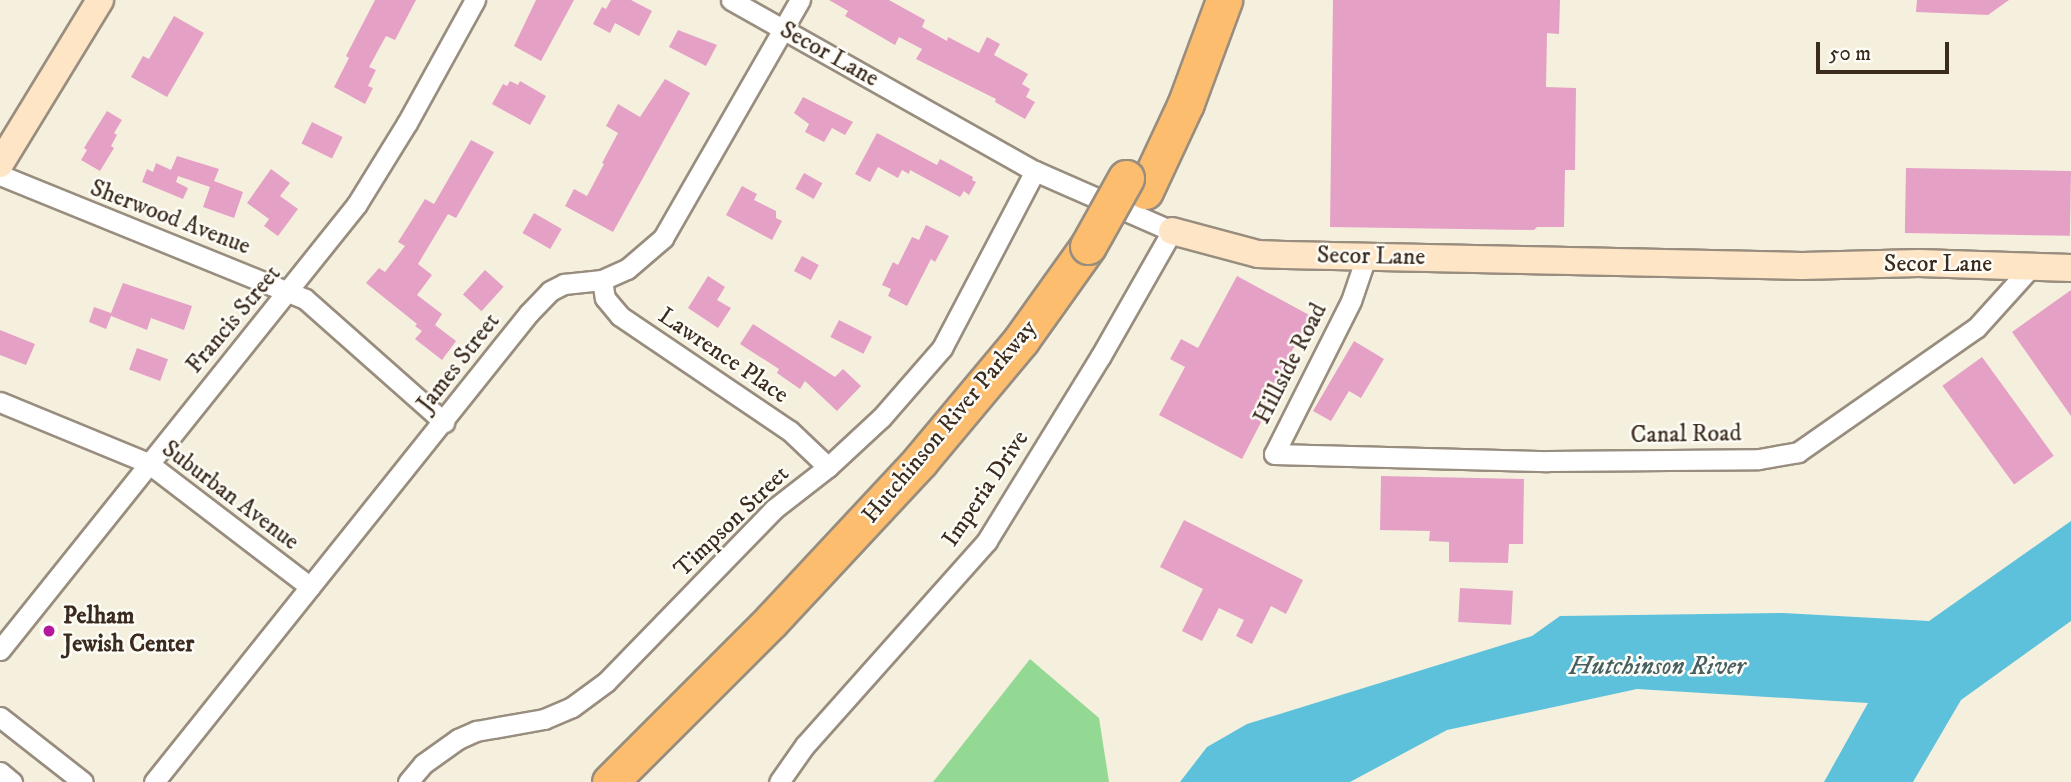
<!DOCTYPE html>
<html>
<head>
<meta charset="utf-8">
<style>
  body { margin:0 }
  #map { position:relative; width:2071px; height:782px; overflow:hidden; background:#f5f0de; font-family:"IM FELL DW Pica",serif }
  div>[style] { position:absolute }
  .green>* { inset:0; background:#93d993 }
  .water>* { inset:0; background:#5dc1db }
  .building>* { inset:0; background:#e5a0c5; transform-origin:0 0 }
  .roads { filter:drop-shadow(2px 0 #988d7e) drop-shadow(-2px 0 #988d7e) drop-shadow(0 2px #988d7e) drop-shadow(0 -2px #988d7e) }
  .street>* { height:19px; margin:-9.5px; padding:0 9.5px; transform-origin:9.5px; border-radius:9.5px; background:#fff }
  .secondary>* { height:26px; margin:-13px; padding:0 13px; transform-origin:13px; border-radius:13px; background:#fee5c5 }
  .highway>* { height:35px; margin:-17.5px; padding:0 17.5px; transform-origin:17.5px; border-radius:17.5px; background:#fcbd6f }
  .bridges { filter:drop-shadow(2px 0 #988d7e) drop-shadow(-2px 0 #988d7e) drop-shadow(0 2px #988d7e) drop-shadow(0 -2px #988d7e) }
  .highway-bridge>* { height:35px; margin:-17.5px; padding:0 17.5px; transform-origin:17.5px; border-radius:17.5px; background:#fcbd6f }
  .dots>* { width:19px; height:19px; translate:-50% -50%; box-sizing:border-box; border:4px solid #fdfcf7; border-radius:50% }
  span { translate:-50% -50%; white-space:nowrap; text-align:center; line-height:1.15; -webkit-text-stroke:5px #fdfcf7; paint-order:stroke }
  .street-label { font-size:24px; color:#3b2a1e }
  .poi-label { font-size:24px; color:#3b2a1e; font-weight:700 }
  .left { translate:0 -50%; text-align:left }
  .water-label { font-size:26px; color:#475f60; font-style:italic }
  .scale { position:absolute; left:1816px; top:42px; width:133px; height:32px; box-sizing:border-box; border:4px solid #3b2a1e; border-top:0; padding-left:9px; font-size:21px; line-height:24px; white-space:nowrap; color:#3b2a1e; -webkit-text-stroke:5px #fdfcf7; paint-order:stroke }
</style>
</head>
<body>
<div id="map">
  <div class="green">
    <div style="clip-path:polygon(1030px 659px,1099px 718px,1109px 782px,933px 782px)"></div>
  </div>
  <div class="water">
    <div style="clip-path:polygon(2071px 521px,2071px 621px,1961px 700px,1913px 782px,1824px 782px,1868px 703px,1637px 689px,1447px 730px,1350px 782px,1180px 782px,1207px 747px,1247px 724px,1532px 636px,1560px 616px,1783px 613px,1929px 621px)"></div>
  </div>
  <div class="building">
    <div style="clip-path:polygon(375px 0,416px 0,395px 40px,386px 36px,369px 67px,376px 70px,368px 86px,373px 88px,365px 104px,334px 87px,349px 58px,346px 56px)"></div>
    <div style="clip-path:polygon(536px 0,574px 0,541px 61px,514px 46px)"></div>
    <div style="clip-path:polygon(611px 0,631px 0,652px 11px,639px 36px,615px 23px,610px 33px,593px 24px,602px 7px,606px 9px)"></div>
    <div style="clip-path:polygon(829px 0,889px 0,925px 20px,922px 27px,947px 41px,948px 37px,979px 53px,987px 37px,1000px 44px,994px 55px,1028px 74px,1022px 84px,1030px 89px,1026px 97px,1035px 102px,1025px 119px,995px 102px,996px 99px,916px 59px,922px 49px,899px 37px,895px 45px,845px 16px,848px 11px)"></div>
    <div style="clip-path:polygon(1333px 0,1560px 0,1559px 34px,1547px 33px,1546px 87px,1576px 88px,1575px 170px,1565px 170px,1564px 227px,1537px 227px,1534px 230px,1330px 227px)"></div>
    <div style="clip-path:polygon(1917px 0,2009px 0,1988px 15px,1916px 12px)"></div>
    <div style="clip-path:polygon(174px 16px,204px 33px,167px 97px,131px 77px,143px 56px,149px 59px)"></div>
    <div style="clip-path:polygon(678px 30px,717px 45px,706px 66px,669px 47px)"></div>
    <div style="clip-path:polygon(665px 79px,690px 93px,613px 232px,565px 206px,574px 189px,587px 196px,604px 164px,602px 163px,618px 133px,606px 126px,618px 104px,640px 117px)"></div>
    <div style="clip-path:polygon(510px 81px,518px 85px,520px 81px,546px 96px,530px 125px,492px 104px,503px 84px,507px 86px)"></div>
    <div style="clip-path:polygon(803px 97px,853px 122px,845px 135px,832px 128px,824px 142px,805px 132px,809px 124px,794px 113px)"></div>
    <div style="clip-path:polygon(107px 111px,122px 120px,114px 133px,117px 135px,111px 146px,114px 148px,100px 171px,81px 160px,87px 150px,84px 148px)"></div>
    <div style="left:312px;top:122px;width:34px;height:24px;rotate:26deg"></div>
    <div style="clip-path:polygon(877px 133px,937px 165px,940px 159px,973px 177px,972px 180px,976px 182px,969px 195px,964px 191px,960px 197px,910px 170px,909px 174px,902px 170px,898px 178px,878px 167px,870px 182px,855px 174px)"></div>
    <div style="clip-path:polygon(471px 140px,494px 152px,456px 218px,448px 214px,418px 264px,432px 275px,417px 295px,442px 314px,435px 325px,456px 341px,442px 360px,415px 339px,422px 331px,415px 326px,417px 324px,366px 283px,379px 268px,385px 272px,405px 246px,398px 242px,412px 220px,425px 199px,434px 204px)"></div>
    <div style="clip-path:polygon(177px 156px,219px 169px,214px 181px,243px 192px,234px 218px,203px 207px,210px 187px,178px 176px,176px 182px,188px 188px,183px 199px,142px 182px,147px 169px,153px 172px,156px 163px,171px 170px)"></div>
    <div style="left:1906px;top:168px;width:165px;height:65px;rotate:1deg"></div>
    <div style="clip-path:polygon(271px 169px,290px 183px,280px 196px,298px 209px,278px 236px,264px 226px,269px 219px,247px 203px)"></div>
    <div style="left:804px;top:173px;width:21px;height:18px;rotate:29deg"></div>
    <div style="clip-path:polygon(742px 186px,757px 194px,754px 200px,776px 211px,776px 218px,782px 221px,772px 240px,726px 215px)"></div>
    <div style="left:534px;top:213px;width:32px;height:23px;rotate:30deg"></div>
    <div style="clip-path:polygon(926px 225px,949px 236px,935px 262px,931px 259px,907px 306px,888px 296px,891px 289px,882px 285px,893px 262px,898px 265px,912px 237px,919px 240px)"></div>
    <div style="left:802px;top:256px;width:19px;height:17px;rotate:28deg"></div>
    <div style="left:485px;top:270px;width:25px;height:33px;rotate:42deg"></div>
    <div style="clip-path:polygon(708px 276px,725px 287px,717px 300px,731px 308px,718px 328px,688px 308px)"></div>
    <div style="clip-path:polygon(1237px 276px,1311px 316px,1264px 402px,1270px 405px,1242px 459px,1159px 415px,1185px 367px,1170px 359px,1181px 339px,1198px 348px)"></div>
    <div style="clip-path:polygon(123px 283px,192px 306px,184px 330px,151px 318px,147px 330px,111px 316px,106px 329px,89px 322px,94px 307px,111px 313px)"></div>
    <div style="clip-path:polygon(2071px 290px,2071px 416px,2012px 332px)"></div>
    <div style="left:839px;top:320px;width:37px;height:19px;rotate:27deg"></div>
    <div style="clip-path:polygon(753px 324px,835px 377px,843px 369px,861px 386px,837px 411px,805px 381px,800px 389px,777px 373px,779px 369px,740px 344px)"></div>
    <div style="clip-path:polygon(0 330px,35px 344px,26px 365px,0 355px)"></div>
    <div style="clip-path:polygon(1354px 341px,1384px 359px,1361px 398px,1349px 391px,1331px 421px,1313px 411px)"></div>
    <div style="left:137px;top:348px;width:33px;height:23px;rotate:20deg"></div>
    <div style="left:1982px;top:357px;width:122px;height:49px;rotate:54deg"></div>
    <div style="clip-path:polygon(1381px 476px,1524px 479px,1523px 544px,1509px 544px,1508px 563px,1449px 562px,1449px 542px,1429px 541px,1430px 531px,1380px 530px)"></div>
    <div style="clip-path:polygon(1184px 520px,1303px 580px,1286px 614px,1271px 606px,1252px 644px,1236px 636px,1244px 620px,1219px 608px,1202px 641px,1182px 631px,1203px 589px,1160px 567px)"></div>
    <div style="left:1460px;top:588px;width:53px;height:34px;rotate:3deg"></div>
  </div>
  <div class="roads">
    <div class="street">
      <div style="left:731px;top:0;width:349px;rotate:29.4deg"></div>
      <div style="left:1035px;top:171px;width:150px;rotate:23.7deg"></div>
      <div style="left:1172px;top:231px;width:145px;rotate:119.7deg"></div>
      <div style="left:1100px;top:357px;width:216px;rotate:121.6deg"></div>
      <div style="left:987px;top:541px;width:273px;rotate:131.7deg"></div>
      <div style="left:805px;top:745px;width:45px;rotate:125.1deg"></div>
      <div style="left:0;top:175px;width:329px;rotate:22.1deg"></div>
      <div style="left:305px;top:299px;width:186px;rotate:41.5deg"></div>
      <div style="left:1366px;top:257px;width:46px;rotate:108.8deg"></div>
      <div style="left:1351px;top:301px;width:171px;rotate:116.7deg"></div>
      <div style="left:1274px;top:454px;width:274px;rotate:1.5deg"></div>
      <div style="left:1548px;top:461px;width:211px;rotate:-0.5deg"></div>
      <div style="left:1759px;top:459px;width:40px;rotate:-10deg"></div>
      <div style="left:1798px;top:452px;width:217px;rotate:-34.9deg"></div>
      <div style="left:1976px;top:328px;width:84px;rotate:-47.9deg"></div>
      <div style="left:602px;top:280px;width:18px;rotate:81deg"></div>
      <div style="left:605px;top:298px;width:23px;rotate:50deg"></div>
      <div style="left:620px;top:316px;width:205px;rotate:34.1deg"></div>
      <div style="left:790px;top:431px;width:52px;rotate:43.5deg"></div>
      <div style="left:0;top:402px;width:160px;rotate:22.4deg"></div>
      <div style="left:148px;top:463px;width:204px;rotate:37.4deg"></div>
      <div style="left:0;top:650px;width:571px;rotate:-51.32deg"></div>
      <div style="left:357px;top:204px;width:95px;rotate:-58.3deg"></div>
      <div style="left:407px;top:123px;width:141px;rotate:-61.1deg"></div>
      <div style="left:0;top:717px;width:105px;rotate:38.1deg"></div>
      <div style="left:0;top:772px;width:16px;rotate:40deg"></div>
      <div style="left:154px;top:782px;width:600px;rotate:-51.36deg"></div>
      <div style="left:529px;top:313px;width:30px;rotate:-46deg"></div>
      <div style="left:550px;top:291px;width:16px;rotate:-27deg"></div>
      <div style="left:564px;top:284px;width:38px;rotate:-6deg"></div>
      <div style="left:602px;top:280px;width:27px;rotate:-24deg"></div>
      <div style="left:627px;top:269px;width:48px;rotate:-40.7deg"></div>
      <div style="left:663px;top:238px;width:275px;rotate:-60.1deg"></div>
      <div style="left:408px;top:782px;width:23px;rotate:-50deg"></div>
      <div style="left:423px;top:764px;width:43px;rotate:-35.5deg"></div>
      <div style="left:458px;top:739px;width:20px;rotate:-24deg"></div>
      <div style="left:476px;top:731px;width:69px;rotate:-10deg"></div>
      <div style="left:544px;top:719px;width:30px;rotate:-23deg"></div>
      <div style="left:572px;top:707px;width:42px;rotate:-36.3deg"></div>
      <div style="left:606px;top:682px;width:241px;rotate:-45.8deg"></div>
      <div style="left:774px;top:509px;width:68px;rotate:-37.9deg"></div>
      <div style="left:828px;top:467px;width:72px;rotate:-42.8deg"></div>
      <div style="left:881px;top:418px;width:93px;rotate:-48.9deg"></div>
      <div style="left:942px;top:348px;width:200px;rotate:-62.3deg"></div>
    </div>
    <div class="secondary">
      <div style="left:0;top:164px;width:192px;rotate:-58.6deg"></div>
      <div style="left:1172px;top:231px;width:89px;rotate:15deg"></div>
      <div style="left:1258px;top:254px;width:27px;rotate:2deg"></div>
      <div style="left:1285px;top:255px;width:517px;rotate:1.22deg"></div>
      <div style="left:1802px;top:266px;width:117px;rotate:-1.5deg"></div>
      <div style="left:1919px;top:263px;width:152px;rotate:1.9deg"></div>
    </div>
    <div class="highway">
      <div style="left:1145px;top:191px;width:97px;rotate:-65deg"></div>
      <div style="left:1186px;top:103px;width:110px;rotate:-69.7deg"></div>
      <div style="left:610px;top:782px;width:228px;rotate:-45deg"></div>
      <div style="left:771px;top:621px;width:219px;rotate:-47deg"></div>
      <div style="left:920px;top:461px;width:158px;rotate:-50.1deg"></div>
      <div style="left:1021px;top:340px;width:115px;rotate:-54.5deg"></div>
    </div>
  </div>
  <div class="bridges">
    <div class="highway-bridge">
      <div style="left:1088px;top:246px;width:78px;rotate:-60.8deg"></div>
    </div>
  </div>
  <div class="dots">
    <div style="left:49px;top:631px;background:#b5179e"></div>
  </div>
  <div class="street-label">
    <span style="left:829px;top:55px;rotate:29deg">Secor Lane</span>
    <span style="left:170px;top:218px;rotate:21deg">Sherwood Avenue</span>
    <span style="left:1371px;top:257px;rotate:1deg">Secor Lane</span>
    <span style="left:1938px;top:265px">Secor Lane</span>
    <span style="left:234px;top:320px;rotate:-50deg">Francis Street</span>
    <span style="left:723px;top:356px;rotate:34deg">Lawrence Place</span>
    <span style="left:459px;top:363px;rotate:-52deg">James Street</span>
    <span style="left:1291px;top:364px;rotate:-63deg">Hillside Road</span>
    <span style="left:950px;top:422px;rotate:-50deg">Hutchinson River Parkway</span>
    <span style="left:1686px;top:435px;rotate:-1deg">Canal Road</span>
    <span style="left:986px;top:489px;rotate:-56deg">Imperia Drive</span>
    <span style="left:230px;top:496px;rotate:37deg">Suburban Avenue</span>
    <span style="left:732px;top:522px;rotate:-44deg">Timpson Street</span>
  </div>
  <div class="poi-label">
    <span class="left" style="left:63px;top:631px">Pelham<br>Jewish Center</span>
  </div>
  <div class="water-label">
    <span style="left:1657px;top:667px">Hutchinson River</span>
  </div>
  <div class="scale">50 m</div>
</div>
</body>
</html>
